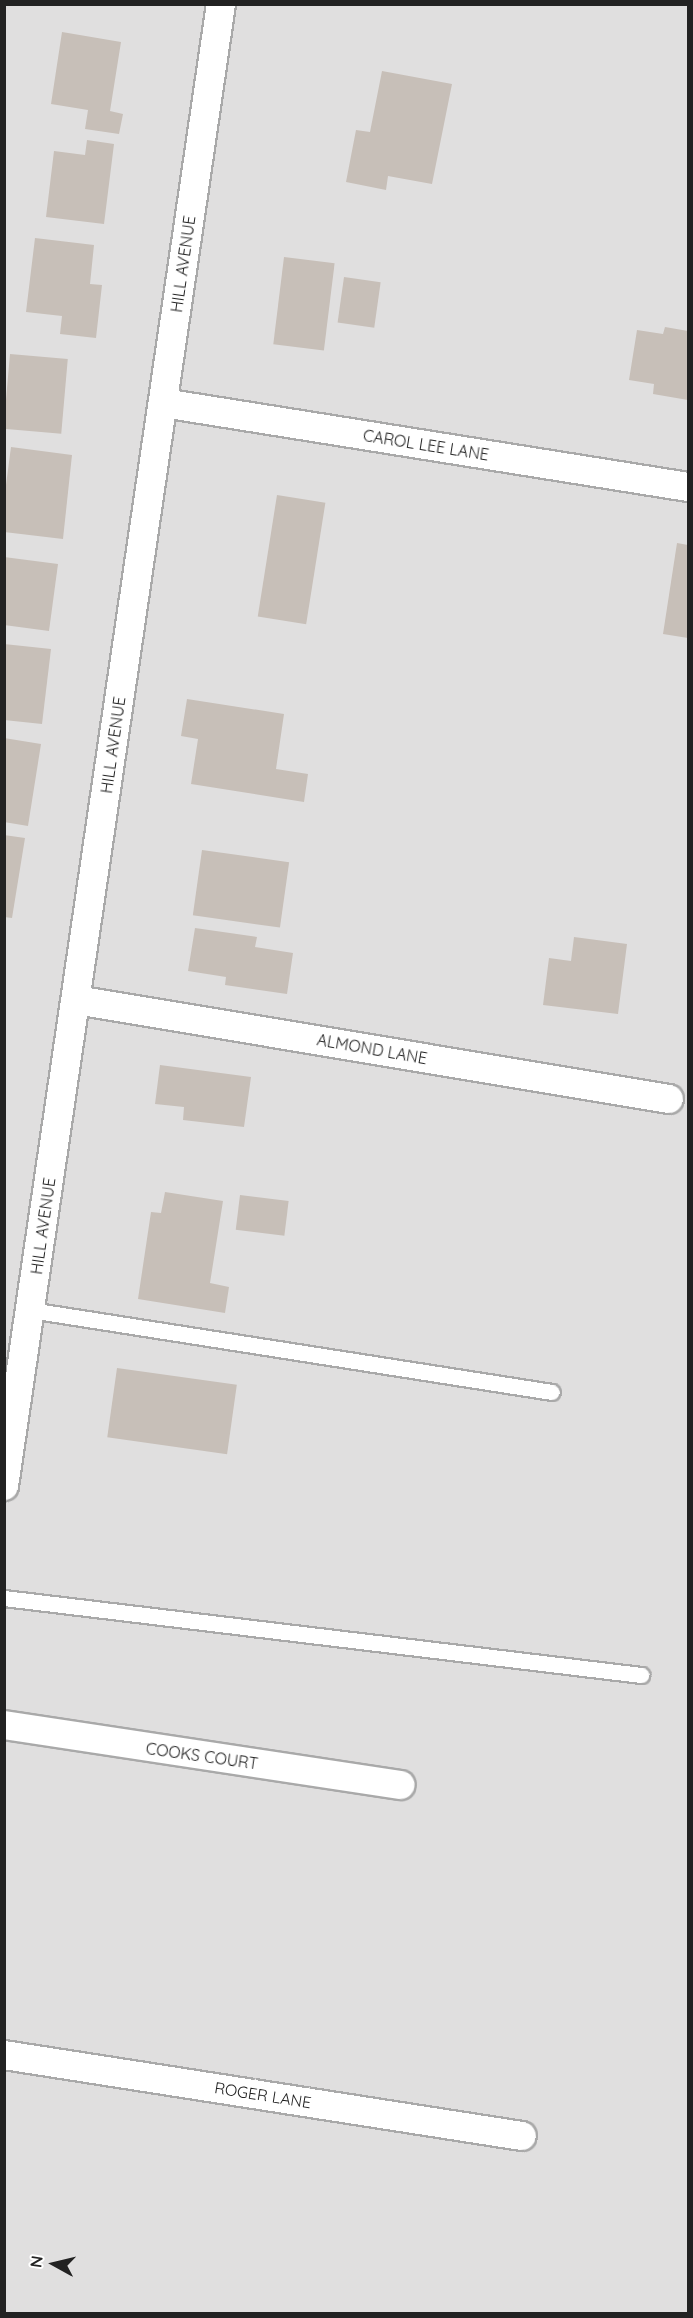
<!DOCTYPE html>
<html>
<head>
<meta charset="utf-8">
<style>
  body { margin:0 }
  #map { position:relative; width:693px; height:2318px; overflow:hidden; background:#f2efe9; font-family:Quicksand,sans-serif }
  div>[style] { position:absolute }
  .residential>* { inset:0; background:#e0dfdf; transform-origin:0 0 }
  .building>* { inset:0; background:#c7bfb8; transform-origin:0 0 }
  .roads { filter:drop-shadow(2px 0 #a9a9a9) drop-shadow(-2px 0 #a9a9a9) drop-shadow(0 2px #a9a9a9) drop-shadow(0 -2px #a9a9a9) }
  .service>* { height:15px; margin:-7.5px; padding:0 7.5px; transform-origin:7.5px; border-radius:7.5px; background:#fff }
  .minor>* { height:28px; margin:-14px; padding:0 14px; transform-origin:14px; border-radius:14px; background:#fff }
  span { translate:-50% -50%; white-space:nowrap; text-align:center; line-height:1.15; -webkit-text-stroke:6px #fff; paint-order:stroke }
  .street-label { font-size:16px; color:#222 }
  .frame { position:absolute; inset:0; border:6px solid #222; pointer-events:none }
  .north { position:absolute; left:24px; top:2234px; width:60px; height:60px; -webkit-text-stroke:4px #fff; paint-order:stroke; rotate:278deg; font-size:16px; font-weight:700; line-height:24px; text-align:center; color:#222 }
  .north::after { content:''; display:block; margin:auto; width:21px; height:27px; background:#222; clip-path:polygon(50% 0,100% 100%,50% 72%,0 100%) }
</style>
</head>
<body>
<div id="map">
  <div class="residential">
    <div style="left:5px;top:5px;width:683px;height:2308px"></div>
  </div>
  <div class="building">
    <div style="clip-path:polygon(62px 32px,121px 42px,110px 111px,123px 114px,119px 134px,85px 129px,88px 110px,51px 104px)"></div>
    <div style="clip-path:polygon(382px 71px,452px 84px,432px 184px,388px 176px,386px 190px,346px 182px,356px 130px,370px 132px)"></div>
    <div style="clip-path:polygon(87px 140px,114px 144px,104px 224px,46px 217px,54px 151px,85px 155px)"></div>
    <div style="clip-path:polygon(35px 238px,94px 245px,90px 284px,102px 285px,96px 338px,60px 334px,62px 316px,26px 312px)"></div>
    <div style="left:284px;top:257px;width:51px;height:88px;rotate:7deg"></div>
    <div style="left:344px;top:277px;width:37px;height:46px;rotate:8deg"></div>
    <div style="clip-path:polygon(665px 327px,688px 331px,688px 400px,653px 394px,654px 384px,629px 380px,637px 330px,663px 334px)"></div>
    <div style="left:10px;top:354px;width:58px;height:75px;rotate:5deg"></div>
    <div style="clip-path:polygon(11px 447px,72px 455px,63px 539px,4px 532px,4px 500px)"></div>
    <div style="left:277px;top:495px;width:49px;height:123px;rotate:9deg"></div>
    <div style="clip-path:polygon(677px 543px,688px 545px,688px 638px,663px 634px)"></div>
    <div style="clip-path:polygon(4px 557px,58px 564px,49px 631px,4px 625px)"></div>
    <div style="clip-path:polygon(4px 644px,51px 649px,42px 724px,4px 720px)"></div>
    <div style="clip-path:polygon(187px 699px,284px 714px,276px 769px,308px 774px,304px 802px,191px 784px,198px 739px,181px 736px)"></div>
    <div style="clip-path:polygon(4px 738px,41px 744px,28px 826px,4px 822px)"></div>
    <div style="clip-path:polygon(4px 835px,25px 838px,12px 918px,4px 917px)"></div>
    <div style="left:202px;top:850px;width:88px;height:66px;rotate:8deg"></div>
    <div style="clip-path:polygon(195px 928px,257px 937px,255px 947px,293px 953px,287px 994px,225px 985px,226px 977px,188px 971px)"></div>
    <div style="clip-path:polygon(574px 937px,627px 944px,618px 1014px,543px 1005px,549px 958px,571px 961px)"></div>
    <div style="clip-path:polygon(160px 1065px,251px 1077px,244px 1127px,183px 1120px,184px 1107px,155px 1104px)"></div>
    <div style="clip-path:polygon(165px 1192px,223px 1201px,210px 1283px,229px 1287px,225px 1313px,138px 1299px,151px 1212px,161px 1213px)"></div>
    <div style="left:240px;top:1195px;width:49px;height:35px;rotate:7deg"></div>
    <div style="left:117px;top:1368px;width:121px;height:70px;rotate:8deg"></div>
  </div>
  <div class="roads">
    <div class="service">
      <div style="left:30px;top:1310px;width:528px;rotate:8.93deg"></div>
      <div style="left:4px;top:1598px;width:642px;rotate:6.89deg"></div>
    </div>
    <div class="minor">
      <div style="left:163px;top:403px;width:532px;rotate:9.09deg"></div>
      <div style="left:76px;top:1000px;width:601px;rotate:9.48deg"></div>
      <div style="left:4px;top:1486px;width:1498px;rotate:-81.67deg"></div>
      <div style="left:4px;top:1725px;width:401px;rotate:8.6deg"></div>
      <div style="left:4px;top:2055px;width:524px;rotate:8.89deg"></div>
    </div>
  </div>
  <div class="street-label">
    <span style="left:183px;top:264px;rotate:-82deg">HILL AVENUE</span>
    <span style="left:426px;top:445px;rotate:9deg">CAROL LEE LANE</span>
    <span style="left:113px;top:745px;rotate:-82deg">HILL AVENUE</span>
    <span style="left:372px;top:1049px;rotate:10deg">ALMOND LANE</span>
    <span style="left:43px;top:1226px;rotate:-82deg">HILL AVENUE</span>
    <span style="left:202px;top:1756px;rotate:8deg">COOKS COURT</span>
    <span style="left:263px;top:2095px;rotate:9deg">ROGER LANE</span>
  </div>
  <div class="frame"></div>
  <div class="north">N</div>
</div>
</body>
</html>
